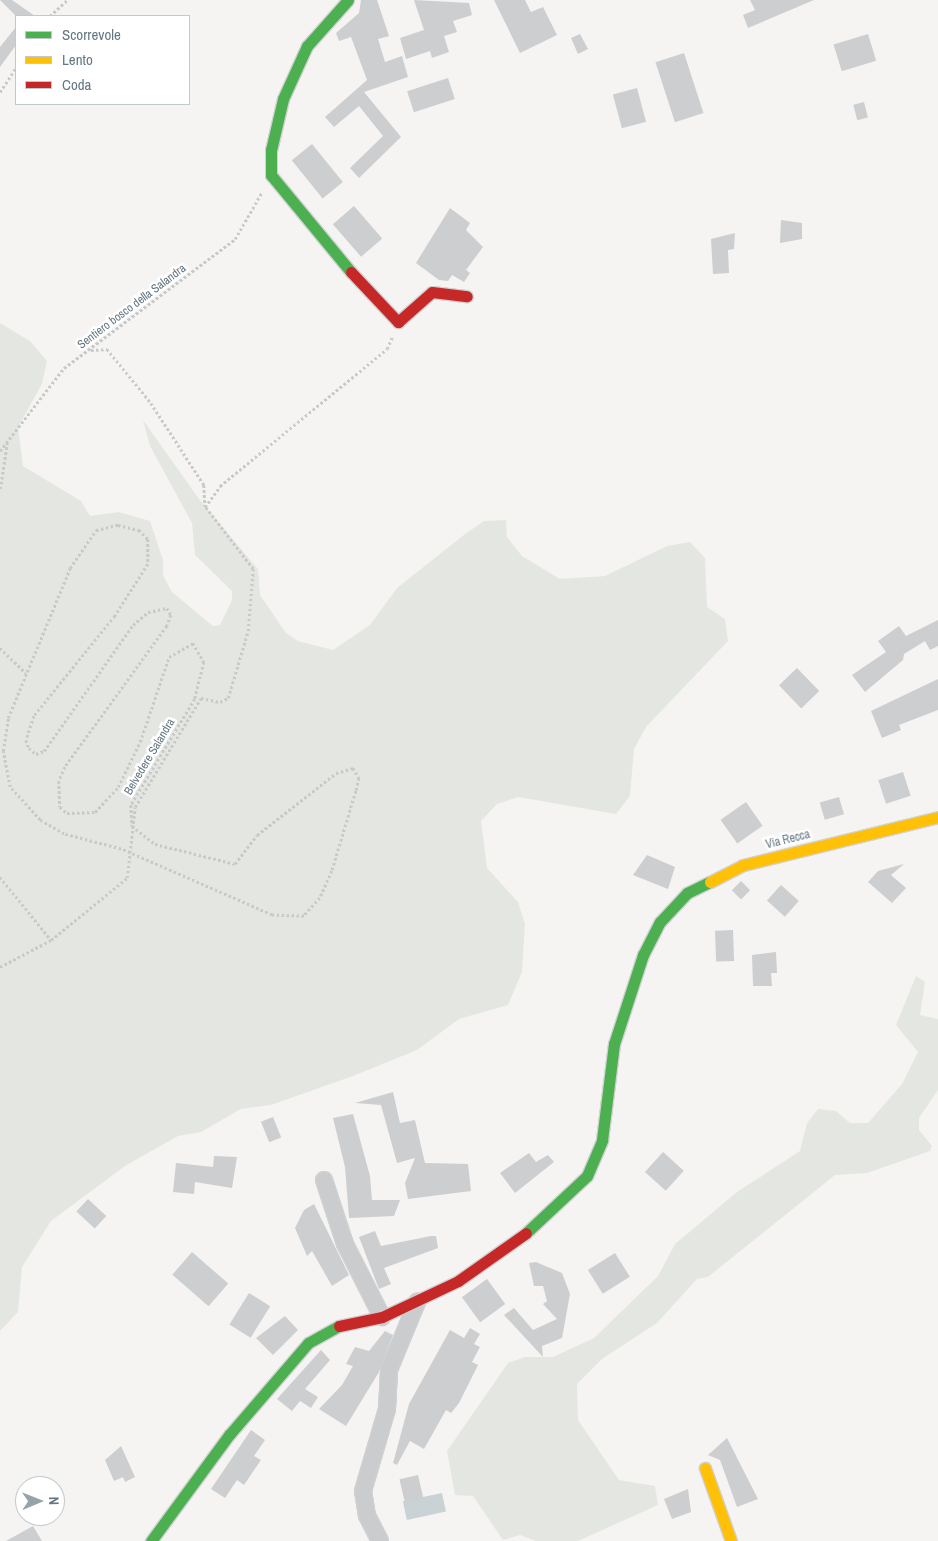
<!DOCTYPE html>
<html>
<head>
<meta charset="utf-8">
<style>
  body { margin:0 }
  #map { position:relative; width:938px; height:1541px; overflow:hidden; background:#f5f4f3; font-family:"Archivo Narrow",sans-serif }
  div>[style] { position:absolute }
  .green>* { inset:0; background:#e4e7e1 }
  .water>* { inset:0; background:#c9d2d4; transform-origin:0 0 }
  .building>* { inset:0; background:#cdcecf; transform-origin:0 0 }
  .path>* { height:2.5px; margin-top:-1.25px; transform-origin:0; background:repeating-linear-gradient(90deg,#c8c9c9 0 2.5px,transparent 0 5px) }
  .roads { filter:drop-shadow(1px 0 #d0d1d2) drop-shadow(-1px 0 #d0d1d2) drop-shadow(0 1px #d0d1d2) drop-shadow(0 -1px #d0d1d2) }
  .street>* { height:16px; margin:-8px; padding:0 8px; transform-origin:8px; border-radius:8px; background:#cacccd }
  .fast>* { height:11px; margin:-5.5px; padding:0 5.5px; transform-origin:5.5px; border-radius:5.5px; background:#4caf50 }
  .slow>* { height:11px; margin:-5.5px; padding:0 5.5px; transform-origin:5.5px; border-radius:5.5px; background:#ffc107 }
  .jam>* { height:11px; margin:-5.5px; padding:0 5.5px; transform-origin:5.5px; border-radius:5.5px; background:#c62828 }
  span { translate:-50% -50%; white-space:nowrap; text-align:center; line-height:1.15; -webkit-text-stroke:5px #fff; paint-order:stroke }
  .street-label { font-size:12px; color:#657783 }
  .legend { position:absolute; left:15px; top:15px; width:175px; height:90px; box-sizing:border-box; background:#fff; border:1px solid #c1c9cd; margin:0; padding:6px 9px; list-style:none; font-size:15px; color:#657783 }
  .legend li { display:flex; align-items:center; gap:10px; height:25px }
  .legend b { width:25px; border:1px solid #c1c9cd }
  .north { position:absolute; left:15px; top:1476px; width:50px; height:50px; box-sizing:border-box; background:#fff; border:1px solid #c1c9cd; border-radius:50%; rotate:89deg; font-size:14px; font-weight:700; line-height:20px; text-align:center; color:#657783 }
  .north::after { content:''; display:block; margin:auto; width:18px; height:22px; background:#97a3aa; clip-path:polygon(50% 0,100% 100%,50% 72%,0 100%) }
</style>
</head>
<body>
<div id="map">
  <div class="green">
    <div style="clip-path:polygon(0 323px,30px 341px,47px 361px,42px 384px,18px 427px,23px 466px,81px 501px,90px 516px,119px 512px,150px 521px,163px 560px,163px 575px,172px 592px,213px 626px,220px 625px,232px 600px,232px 591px,195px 555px,192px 523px,150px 446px,143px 420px,199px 499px,258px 569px,260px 595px,286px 633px,298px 641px,333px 650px,370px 625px,397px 588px,465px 534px,484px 521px,506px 520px,507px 537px,522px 556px,560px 579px,605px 576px,667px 546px,690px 542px,705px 558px,707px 607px,725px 619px,728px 641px,646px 727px,634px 749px,630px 796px,616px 814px,518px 797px,497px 804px,481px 821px,487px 868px,518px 902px,525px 924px,522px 972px,508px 1005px,459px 1019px,417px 1050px,353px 1076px,271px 1105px,241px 1109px,201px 1132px,178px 1136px,125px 1166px,51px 1221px,22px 1267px,18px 1312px,0 1331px)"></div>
    <div style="clip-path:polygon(916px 976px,925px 982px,920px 1015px,938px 1019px,938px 1090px,919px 1118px,919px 1130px,932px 1146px,930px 1151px,867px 1173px,835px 1175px,708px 1277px,697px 1279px,657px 1323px,602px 1359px,577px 1384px,578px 1420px,619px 1480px,655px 1486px,658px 1505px,578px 1541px,536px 1541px,520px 1535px,503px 1540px,473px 1496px,455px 1495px,447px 1451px,508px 1363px,525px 1357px,553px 1357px,594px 1338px,658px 1276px,675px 1244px,737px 1192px,800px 1151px,807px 1123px,818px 1109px,836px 1111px,850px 1123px,868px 1123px,902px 1084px,918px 1052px,896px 1025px)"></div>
  </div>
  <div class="water">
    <div style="left:442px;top:1493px;width:19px;height:40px;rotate:78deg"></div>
  </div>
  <div class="building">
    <div style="clip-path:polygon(0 0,12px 0,35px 16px,16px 16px)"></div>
    <div style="clip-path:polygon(361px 0,377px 0,389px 36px,378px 39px,385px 62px,402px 56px,408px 77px,364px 92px,401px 137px,359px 178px,350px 168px,383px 136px,359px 106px,334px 127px,325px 117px,367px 80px,351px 37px,339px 41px,336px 33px,359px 13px)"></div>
    <div style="clip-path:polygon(414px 0,469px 3px,472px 15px,453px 21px,457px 32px,444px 36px,449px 52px,432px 58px,430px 51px,406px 59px,400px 38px,424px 30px)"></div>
    <div style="clip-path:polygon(494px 0,525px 0,531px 12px,543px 7px,557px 35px,520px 53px)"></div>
    <div style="clip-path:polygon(750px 0,814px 0,748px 28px,743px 15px,755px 10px)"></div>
    <div style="clip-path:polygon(16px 27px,16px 45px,0 67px,0 47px)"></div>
    <div style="clip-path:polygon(580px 34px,588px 49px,578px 54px,571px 38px)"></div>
    <div style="left:868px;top:34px;width:28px;height:36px;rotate:73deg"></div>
    <div style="left:684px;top:53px;width:63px;height:30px;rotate:72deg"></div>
    <div style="left:448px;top:78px;width:22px;height:43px;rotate:72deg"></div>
    <div style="left:637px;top:88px;width:35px;height:25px;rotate:75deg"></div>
    <div style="left:864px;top:102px;width:16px;height:11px;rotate:76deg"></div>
    <div style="left:312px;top:144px;width:49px;height:26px;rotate:51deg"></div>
    <div style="left:354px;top:206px;width:43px;height:28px;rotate:49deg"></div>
    <div style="clip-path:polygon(450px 208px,470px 223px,466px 230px,483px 247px,466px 270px,470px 273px,464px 282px,452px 275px,448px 281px,439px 280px,416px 263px)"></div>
    <div style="clip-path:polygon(781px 220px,802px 223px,802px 239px,780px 243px)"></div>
    <div style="clip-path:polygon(735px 233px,734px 249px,728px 250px,729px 273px,713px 274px,711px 239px)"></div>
    <div style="clip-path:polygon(938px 620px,938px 646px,930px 650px,925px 641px,904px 654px,903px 660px,865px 692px,852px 675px,886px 652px,878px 641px,899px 626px,906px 636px)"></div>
    <div style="left:797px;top:668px;width:32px;height:25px;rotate:46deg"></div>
    <div style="clip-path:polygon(938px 679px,938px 710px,899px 725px,901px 730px,882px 738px,871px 711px)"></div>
    <div style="left:903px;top:772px;width:25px;height:26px;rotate:72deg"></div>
    <div style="left:839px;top:797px;width:18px;height:20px;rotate:74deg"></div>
    <div style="left:746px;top:802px;width:29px;height:31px;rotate:55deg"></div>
    <div style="clip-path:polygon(647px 855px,675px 867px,668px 889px,633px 875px)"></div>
    <div style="clip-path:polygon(904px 864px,891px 875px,906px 888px,892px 903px,868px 882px,878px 871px)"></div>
    <div style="left:741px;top:881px;width:13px;height:13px;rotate:45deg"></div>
    <div style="left:781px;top:885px;width:24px;height:21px;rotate:42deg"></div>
    <div style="left:733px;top:930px;width:31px;height:18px;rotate:88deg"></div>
    <div style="clip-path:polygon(776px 952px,777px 973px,771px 973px,772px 986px,753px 986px,752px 955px)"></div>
    <div style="clip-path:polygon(393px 1092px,400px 1123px,415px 1120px,425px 1163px,468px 1164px,471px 1191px,408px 1199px,405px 1183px,415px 1158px,397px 1163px,381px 1105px,355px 1103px)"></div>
    <div style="clip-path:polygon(353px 1114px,370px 1176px,372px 1200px,400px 1200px,394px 1216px,349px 1218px,345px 1167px,333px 1118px)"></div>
    <div style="left:273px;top:1117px;width:22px;height:13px;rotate:68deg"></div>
    <div style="left:663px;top:1152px;width:28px;height:27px;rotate:42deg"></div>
    <div style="clip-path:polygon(529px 1153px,536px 1162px,548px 1155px,554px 1162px,515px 1193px,500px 1173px)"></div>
    <div style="clip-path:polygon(214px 1156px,237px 1157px,232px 1188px,195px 1182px,194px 1194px,173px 1192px,176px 1163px,213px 1167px)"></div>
    <div style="left:88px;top:1199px;width:25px;height:17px;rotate:43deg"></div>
    <div style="clip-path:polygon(314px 1204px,349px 1275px,332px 1286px,312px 1251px,307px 1256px,295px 1228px,304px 1210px)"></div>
    <div style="clip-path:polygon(375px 1231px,381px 1246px,431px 1236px,436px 1236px,438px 1248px,384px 1268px,391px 1284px,379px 1289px,359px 1237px)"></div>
    <div style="left:192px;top:1252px;width:48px;height:30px;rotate:41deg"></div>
    <div style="left:615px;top:1253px;width:28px;height:32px;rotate:58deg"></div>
    <div style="clip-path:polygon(536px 1262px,562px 1273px,570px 1294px,562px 1338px,542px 1346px,543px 1357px,504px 1315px,514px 1308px,533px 1330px,557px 1319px,543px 1304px,547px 1301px,543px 1286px,534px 1286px,529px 1263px)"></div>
    <div style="left:487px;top:1279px;width:31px;height:31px;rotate:54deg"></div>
    <div style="left:249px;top:1293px;width:25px;height:37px;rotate:32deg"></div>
    <div style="clip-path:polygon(285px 1316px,298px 1330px,273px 1355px,256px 1338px)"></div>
    <div style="clip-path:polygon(470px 1328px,480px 1334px,474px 1344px,480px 1347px,472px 1362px,478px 1365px,459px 1403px,451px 1413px,446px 1410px,424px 1449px,410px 1441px,397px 1465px,393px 1463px,409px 1404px,450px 1330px,464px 1338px)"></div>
    <div style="clip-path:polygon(385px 1331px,393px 1335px,379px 1372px,346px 1426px,319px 1409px,342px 1385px,353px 1366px,346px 1364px,355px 1347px,369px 1351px)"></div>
    <div style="clip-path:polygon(321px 1350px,330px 1360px,305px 1389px,318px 1397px,311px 1408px,300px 1401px,292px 1411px,277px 1399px)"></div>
    <div style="clip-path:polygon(251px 1430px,265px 1440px,254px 1456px,261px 1460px,244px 1485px,237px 1480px,225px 1498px,211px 1489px)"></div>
    <div style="clip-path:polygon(727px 1438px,758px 1499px,737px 1507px,720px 1460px,708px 1455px)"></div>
    <div style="clip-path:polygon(121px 1446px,135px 1477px,125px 1482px,123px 1477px,114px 1481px,105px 1460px)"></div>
    <div style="left:418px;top:1475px;width:23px;height:19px;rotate:77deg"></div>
    <div style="clip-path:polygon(688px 1489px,691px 1512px,672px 1519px,664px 1499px)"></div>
    <div style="clip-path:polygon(33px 1526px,42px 1541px,6px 1541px)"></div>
  </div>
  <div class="path">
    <div style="left:50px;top:16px;width:23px;rotate:-43deg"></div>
    <div style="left:0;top:92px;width:30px;rotate:-57deg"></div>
    <div style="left:91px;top:350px;width:16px;rotate:-4deg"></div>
    <div style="left:107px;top:349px;width:70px;rotate:50.8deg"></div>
    <div style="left:151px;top:403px;width:98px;rotate:57.1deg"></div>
    <div style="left:204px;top:485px;width:21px;rotate:87deg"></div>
    <div style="left:0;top:451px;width:105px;rotate:-52.4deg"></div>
    <div style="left:64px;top:368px;width:214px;rotate:-37deg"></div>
    <div style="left:235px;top:239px;width:54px;rotate:-60.1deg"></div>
    <div style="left:0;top:489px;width:46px;rotate:-81.2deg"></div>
    <div style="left:118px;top:525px;width:22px;rotate:13deg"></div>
    <div style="left:139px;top:530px;width:13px;rotate:45deg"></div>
    <div style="left:148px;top:539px;width:25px;rotate:90deg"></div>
    <div style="left:148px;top:564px;width:62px;rotate:122.4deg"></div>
    <div style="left:115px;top:616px;width:129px;rotate:129deg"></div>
    <div style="left:34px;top:716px;width:25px;rotate:108deg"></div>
    <div style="left:26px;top:740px;width:9px;rotate:69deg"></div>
    <div style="left:29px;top:748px;width:9px;rotate:41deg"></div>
    <div style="left:36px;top:754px;width:9px;rotate:-21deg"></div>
    <div style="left:44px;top:751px;width:154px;rotate:-54.8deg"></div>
    <div style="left:133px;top:625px;width:20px;rotate:-41deg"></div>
    <div style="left:148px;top:612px;width:19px;rotate:-12deg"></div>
    <div style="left:167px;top:608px;width:8px;rotate:60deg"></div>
    <div style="left:171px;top:615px;width:12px;rotate:110deg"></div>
    <div style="left:167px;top:626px;width:174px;rotate:125.9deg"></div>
    <div style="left:65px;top:767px;width:15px;rotate:113deg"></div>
    <div style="left:59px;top:781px;width:26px;rotate:88deg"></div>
    <div style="left:60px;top:807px;width:9px;rotate:41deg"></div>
    <div style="left:67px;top:813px;width:28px;rotate:-2deg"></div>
    <div style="left:95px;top:812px;width:34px;rotate:-47deg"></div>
    <div style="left:118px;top:787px;width:50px;rotate:-63.9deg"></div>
    <div style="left:140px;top:742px;width:90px;rotate:-71.2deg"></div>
    <div style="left:169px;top:657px;width:28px;rotate:-30deg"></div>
    <div style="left:193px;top:643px;width:22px;rotate:60deg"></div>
    <div style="left:204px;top:662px;width:38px;rotate:104deg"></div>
    <div style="left:195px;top:699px;width:124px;rotate:121.1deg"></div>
    <div style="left:131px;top:805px;width:21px;rotate:87deg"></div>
    <div style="left:132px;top:826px;width:29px;rotate:38deg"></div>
    <div style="left:155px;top:844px;width:82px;rotate:14deg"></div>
    <div style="left:235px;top:864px;width:36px;rotate:-53deg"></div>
    <div style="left:257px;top:835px;width:100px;rotate:-38.1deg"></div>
    <div style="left:336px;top:773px;width:18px;rotate:-16deg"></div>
    <div style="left:353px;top:768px;width:12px;rotate:59deg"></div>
    <div style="left:359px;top:778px;width:13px;rotate:103deg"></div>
    <div style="left:356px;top:791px;width:84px;rotate:106.7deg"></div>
    <div style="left:332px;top:871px;width:30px;rotate:114deg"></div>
    <div style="left:320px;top:898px;width:24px;rotate:132deg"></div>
    <div style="left:304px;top:916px;width:32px;rotate:-178deg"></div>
    <div style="left:272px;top:915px;width:165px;rotate:-156.4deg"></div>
    <div style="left:121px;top:849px;width:59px;rotate:-165.3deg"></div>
    <div style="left:64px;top:834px;width:28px;rotate:-150deg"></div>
    <div style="left:40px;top:820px;width:45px;rotate:-132.3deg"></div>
    <div style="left:10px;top:787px;width:37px;rotate:-101deg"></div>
    <div style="left:3px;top:751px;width:33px;rotate:-81deg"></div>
    <div style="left:8px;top:718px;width:162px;rotate:-67.5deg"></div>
    <div style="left:70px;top:568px;width:46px;rotate:-55.6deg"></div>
    <div style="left:96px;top:530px;width:23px;rotate:-13deg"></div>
    <div style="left:0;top:648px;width:36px;rotate:44deg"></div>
    <div style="left:0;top:877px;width:81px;rotate:51deg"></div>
    <div style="left:0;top:967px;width:58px;rotate:-27.9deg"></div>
    <div style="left:51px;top:940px;width:98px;rotate:-39.2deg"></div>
    <div style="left:127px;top:878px;width:71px;rotate:-83.6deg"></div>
    <div style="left:135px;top:807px;width:127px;rotate:-58.8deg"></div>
    <div style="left:201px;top:698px;width:19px;rotate:12deg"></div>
    <div style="left:220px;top:702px;width:9px;rotate:-27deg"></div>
    <div style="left:228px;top:698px;width:70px;rotate:-73.4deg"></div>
    <div style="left:248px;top:631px;width:62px;rotate:-85.4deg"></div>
    <div style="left:253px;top:569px;width:78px;rotate:-127.7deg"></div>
    <div style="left:205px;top:507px;width:26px;rotate:-54deg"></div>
    <div style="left:220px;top:486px;width:216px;rotate:-39.4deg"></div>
    <div style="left:387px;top:349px;width:13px;rotate:-67deg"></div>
  </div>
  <div class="roads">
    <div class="street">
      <div style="left:324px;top:1180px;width:67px;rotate:71.8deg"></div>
      <div style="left:345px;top:1244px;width:82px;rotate:63.1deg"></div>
      <div style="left:380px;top:1541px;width:28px;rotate:-117deg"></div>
      <div style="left:367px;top:1516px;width:25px;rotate:-99deg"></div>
      <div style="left:363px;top:1491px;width:85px;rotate:-73.7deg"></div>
      <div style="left:387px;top:1409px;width:39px;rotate:-87deg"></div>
      <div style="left:389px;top:1370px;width:74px;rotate:-67.6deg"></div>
    </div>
    <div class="fast">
      <div style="left:348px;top:0;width:62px;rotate:131.7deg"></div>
      <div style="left:307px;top:46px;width:58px;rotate:114.4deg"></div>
      <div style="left:283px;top:99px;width:52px;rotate:103.2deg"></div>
      <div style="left:271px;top:150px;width:25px;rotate:90deg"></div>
      <div style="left:271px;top:175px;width:126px;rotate:50.5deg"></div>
      <div style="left:526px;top:1233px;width:83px;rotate:-43.1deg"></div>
      <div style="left:587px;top:1176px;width:39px;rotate:-67deg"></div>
      <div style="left:602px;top:1140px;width:97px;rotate:-82.9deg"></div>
      <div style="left:614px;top:1044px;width:94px;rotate:-72deg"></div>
      <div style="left:643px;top:955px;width:37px;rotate:-63deg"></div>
      <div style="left:660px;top:922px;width:40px;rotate:-47deg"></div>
      <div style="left:687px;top:893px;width:25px;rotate:-26deg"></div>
      <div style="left:151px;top:1541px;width:132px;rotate:-53.7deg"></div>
      <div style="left:229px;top:1435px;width:121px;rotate:-49.3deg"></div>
      <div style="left:308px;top:1343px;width:35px;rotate:-29deg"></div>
    </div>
    <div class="slow">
      <div style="left:710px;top:882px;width:37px;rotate:-27deg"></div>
      <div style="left:743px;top:865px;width:201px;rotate:-13.8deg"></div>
      <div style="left:705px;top:1468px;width:77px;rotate:70.4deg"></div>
    </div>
    <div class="jam">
      <div style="left:351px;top:272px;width:69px;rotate:46.8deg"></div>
      <div style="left:398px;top:322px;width:45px;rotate:-41.4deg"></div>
      <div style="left:432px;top:292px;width:35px;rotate:7deg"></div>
      <div style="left:339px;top:1326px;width:44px;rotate:-11.8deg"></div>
      <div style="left:382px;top:1317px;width:84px;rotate:-25.3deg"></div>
      <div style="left:458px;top:1281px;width:83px;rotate:-35.2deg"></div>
    </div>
  </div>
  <div class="street-label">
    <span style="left:132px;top:307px;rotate:-37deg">Sentiero bosco della Salandra</span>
    <span style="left:150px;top:757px;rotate:-59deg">Belvedere Salandra</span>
    <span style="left:788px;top:840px;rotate:-14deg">Via Recca</span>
  </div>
  <ul class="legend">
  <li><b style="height:6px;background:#4caf50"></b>Scorrevole</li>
  <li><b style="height:6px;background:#ffc107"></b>Lento</li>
  <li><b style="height:6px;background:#c62828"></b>Coda</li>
  </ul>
  <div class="north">N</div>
</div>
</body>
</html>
